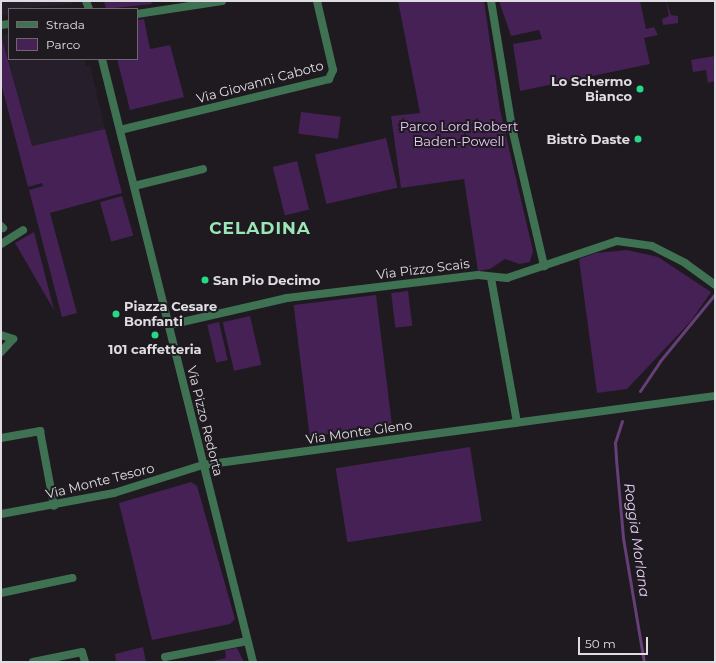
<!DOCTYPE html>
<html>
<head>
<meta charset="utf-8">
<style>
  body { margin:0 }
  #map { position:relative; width:716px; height:663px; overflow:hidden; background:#1e1a20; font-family:Montserrat,sans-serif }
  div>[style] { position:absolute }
  .built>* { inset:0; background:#261e2a }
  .green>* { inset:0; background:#452155; transform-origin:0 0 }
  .stream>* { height:3px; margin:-1.5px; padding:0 1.5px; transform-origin:1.5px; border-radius:1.5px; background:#663e78 }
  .street>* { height:8px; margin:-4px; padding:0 4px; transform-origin:4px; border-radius:4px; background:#3f7153 }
  .dots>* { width:11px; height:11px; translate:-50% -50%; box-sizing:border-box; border:2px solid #1e1a20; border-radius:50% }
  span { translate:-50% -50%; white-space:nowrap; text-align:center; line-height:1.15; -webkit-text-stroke:4px #1e1a20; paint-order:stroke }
  .street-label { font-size:13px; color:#e0dde2 }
  .poi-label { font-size:13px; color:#e0dde2; font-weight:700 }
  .right { translate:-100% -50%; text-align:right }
  .left { translate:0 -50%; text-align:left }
  .park-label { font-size:13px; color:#edcafe }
  .water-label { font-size:14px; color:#e9d2f5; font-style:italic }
  .district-label { font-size:17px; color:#9be6b7; font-weight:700; letter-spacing:1px }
  .frame { position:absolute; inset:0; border:2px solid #e0dde2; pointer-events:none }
  .legend { position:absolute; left:8px; top:8px; width:130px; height:52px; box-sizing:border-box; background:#1e1a20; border:1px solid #6c686e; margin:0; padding:5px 7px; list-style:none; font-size:12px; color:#e0dde2 }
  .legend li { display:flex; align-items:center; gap:8px; height:20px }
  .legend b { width:20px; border:1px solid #6c686e }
  .scale { position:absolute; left:578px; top:637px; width:70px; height:18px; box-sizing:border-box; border:2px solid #e0dde2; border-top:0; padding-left:5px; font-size:12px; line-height:14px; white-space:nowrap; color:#e0dde2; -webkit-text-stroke:3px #1e1a20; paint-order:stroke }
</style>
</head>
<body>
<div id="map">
  <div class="built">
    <div style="clip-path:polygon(1px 1px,73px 1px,73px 4px,9px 9px,9px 15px,1px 16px)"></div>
    <div style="clip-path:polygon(9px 33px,9px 59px,84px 59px,86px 66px,90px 65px,105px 129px,32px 146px,2px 35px)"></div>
  </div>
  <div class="green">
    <div style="clip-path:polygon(104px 1px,151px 1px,152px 4px,106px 9px)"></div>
    <div style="clip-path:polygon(398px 1px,484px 1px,500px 110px,533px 251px,530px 262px,519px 264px,505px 259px,490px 269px,478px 271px,464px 179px,401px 188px,391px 116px,420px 113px)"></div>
    <div style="clip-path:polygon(499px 1px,640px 1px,646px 29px,654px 27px,658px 35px,644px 38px,650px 64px,520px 91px,513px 44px,542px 39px,539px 30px,511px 36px)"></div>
    <div style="clip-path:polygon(666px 1px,671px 15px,678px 16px,678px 23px,663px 25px,662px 19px,669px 16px)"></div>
    <div style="clip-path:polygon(144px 19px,150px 49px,170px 45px,184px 97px,130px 110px,117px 59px,137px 59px,137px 20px)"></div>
    <div style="clip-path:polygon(1px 35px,32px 146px,105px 129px,122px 193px,50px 213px,77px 313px,62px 317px,29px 190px,43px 186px,42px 183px,28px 187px,1px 83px)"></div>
    <div style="clip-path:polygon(715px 56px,715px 81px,708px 83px,706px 70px,693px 72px,691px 60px)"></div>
    <div style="left:301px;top:112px;width:40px;height:22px;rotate:7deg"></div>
    <div style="left:386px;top:138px;width:51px;height:73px;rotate:77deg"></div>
    <div style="left:297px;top:161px;width:50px;height:25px;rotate:76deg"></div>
    <div style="left:122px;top:196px;width:41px;height:23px;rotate:74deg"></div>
    <div style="clip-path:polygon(34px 232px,54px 310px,15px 243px)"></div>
    <div style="clip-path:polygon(627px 250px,658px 257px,711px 292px,691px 321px,627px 389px,597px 393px,579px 259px,596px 253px)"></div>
    <div style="left:408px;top:291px;width:35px;height:17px;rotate:83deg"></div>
    <div style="left:376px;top:295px;width:132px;height:83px;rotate:83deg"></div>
    <div style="left:250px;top:316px;width:50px;height:28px;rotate:77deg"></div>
    <div style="left:219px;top:322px;width:39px;height:12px;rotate:77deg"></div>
    <div style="left:470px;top:447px;width:75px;height:136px;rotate:81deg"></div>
    <div style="clip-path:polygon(191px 482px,197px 486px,235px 619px,230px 624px,152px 640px,119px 503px)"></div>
    <div style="clip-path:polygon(143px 647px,146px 662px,116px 662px,115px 654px)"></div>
    <div style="clip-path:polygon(237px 648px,244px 662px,208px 662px,226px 658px,225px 650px)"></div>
  </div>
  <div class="stream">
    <div style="left:640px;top:391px;width:36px;rotate:-56deg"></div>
    <div style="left:660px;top:361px;width:87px;rotate:-50.6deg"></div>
    <div style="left:622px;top:421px;width:23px;rotate:108deg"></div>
    <div style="left:615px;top:443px;width:16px;rotate:86deg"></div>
    <div style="left:616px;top:459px;width:79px;rotate:84.9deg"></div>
    <div style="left:623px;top:538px;width:126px;rotate:80.4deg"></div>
  </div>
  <div class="street">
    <div style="left:86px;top:1px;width:9px;rotate:69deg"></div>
    <div style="left:491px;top:1px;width:129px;rotate:80.6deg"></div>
    <div style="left:512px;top:128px;width:142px;rotate:76.9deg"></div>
    <div style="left:137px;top:14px;width:86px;rotate:-8.7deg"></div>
    <div style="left:1px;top:25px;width:8px;rotate:-7deg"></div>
    <div style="left:102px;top:59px;width:622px;rotate:75.94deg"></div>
    <div style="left:120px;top:130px;width:215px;rotate:-13.7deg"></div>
    <div style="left:329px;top:79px;width:10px;rotate:-66deg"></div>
    <div style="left:333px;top:70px;width:71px;rotate:-103.1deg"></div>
    <div style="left:134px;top:186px;width:71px;rotate:-13.8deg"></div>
    <div style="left:1px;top:226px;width:3px;rotate:45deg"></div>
    <div style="left:1px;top:244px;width:26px;rotate:-32deg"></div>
    <div style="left:491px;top:278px;width:147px;rotate:79.8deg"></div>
    <div style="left:169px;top:325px;width:121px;rotate:-12.9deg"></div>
    <div style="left:287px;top:298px;width:192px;rotate:-6.9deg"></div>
    <div style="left:478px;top:275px;width:29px;rotate:6deg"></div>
    <div style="left:507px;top:278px;width:116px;rotate:-18.6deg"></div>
    <div style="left:617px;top:241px;width:35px;rotate:8deg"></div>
    <div style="left:652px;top:246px;width:37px;rotate:27deg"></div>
    <div style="left:685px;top:263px;width:37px;rotate:36deg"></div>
    <div style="left:1px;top:335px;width:13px;rotate:18deg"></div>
    <div style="left:13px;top:339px;width:18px;rotate:133deg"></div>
    <div style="left:1px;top:438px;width:40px;rotate:-10deg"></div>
    <div style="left:40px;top:431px;width:76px;rotate:79.4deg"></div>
    <div style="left:1px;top:514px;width:115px;rotate:-10.5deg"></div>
    <div style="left:114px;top:493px;width:93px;rotate:-17.5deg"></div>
    <div style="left:203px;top:465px;width:517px;rotate:-7.68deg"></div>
    <div style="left:1px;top:593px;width:73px;rotate:-11.9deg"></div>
    <div style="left:165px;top:657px;width:84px;rotate:-11deg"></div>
    <div style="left:33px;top:662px;width:50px;rotate:-11.5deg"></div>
    <div style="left:82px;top:652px;width:10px;rotate:73deg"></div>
  </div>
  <div class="dots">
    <div style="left:640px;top:89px;background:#27d885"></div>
    <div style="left:638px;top:139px;background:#27d885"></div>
    <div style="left:205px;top:280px;background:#27d885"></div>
    <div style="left:116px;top:314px;background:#27d885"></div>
    <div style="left:155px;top:335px;background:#27d885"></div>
  </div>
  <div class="street-label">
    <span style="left:260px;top:82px;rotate:-15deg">Via Giovanni Caboto</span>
    <span style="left:423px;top:269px;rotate:-7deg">Via Pizzo Scais</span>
    <span style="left:205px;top:421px;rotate:76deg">Via Pizzo Redorta</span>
    <span style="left:359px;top:432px;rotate:-8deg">Via Monte Gleno</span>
    <span style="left:100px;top:481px;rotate:-14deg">Via Monte Tesoro</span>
  </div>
  <div class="poi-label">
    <span class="right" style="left:632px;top:89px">Lo Schermo<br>Bianco</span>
    <span class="right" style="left:630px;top:139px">Bistrò Daste</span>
    <span class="left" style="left:213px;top:280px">San Pio Decimo</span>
    <span class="left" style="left:124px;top:314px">Piazza Cesare<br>Bonfanti</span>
    <span style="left:155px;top:349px">101 caffetteria</span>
  </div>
  <div class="park-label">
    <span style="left:459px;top:134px">Parco Lord Robert<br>Baden-Powell</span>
  </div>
  <div class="water-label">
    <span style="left:637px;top:540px;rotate:82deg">Roggia Morlana</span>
  </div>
  <div class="district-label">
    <span style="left:260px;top:229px">CELADINA</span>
  </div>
  <div class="frame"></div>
  <ul class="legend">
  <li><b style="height:5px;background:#3f7153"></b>Strada</li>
  <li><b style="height:11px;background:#452155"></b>Parco</li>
  </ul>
  <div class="scale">50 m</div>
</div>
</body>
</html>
